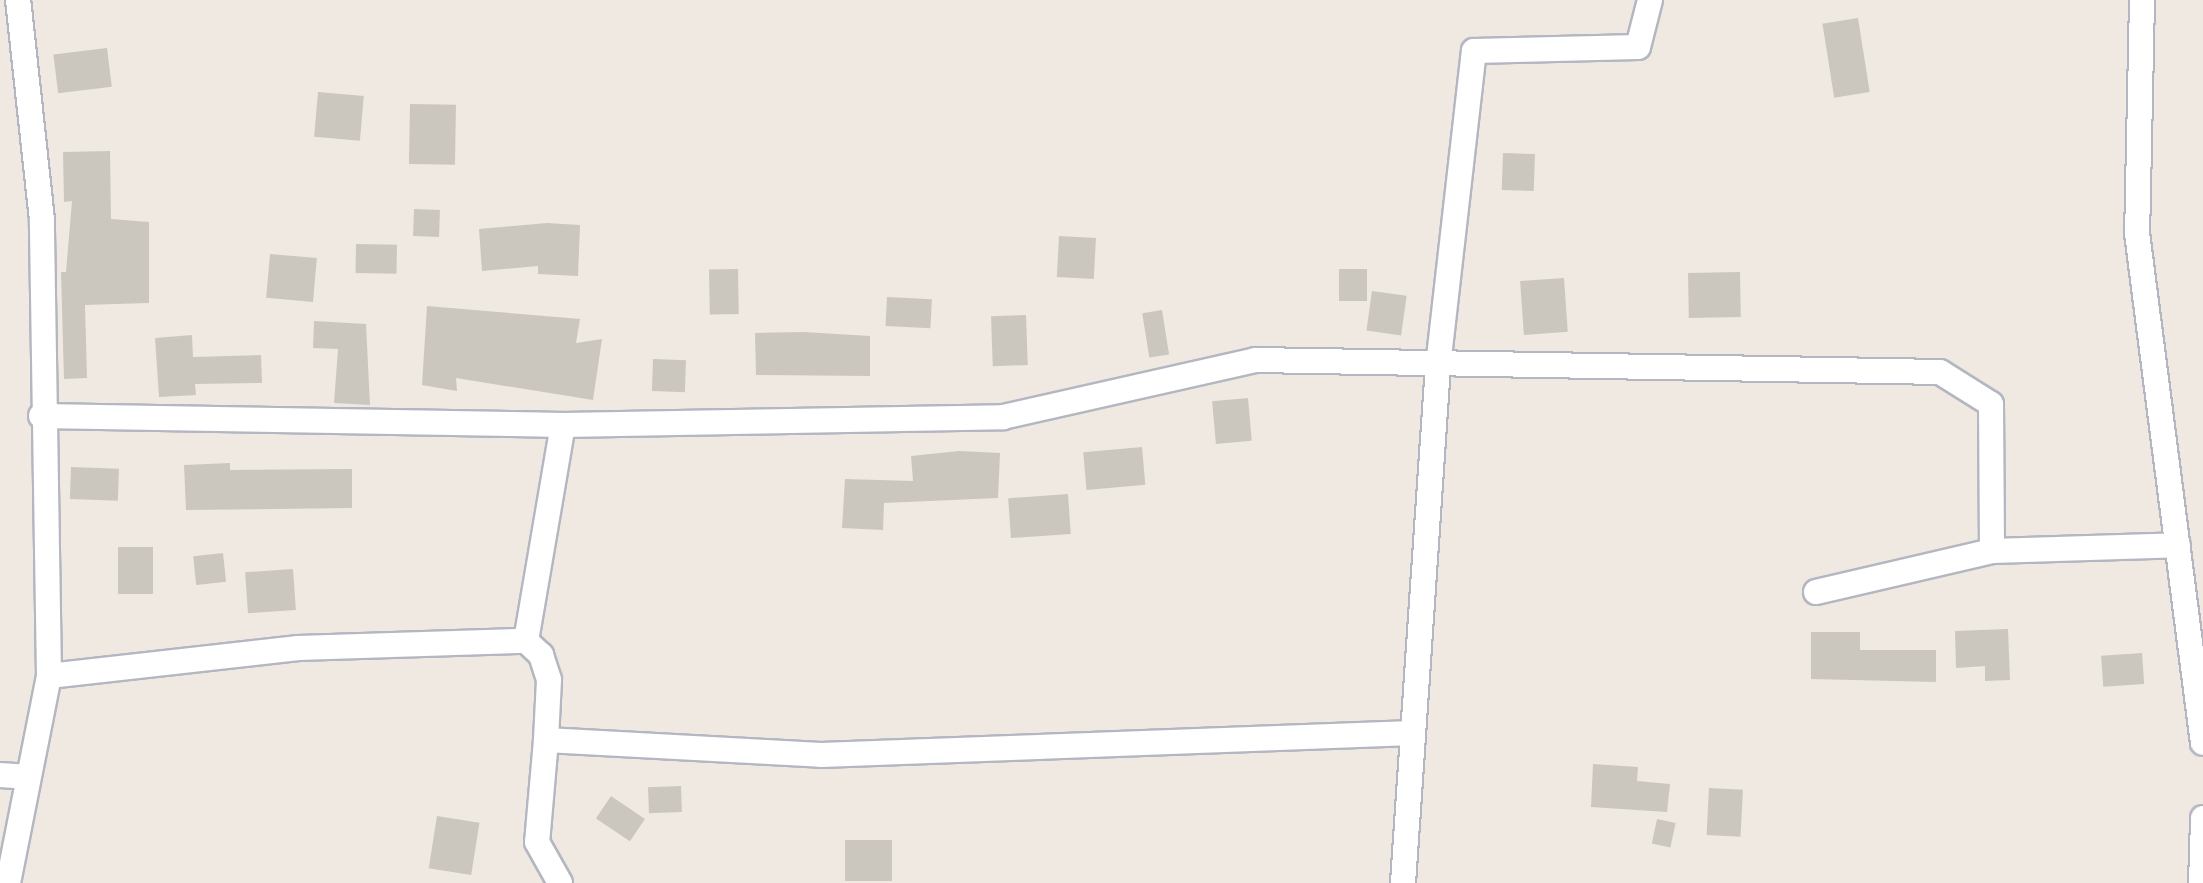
<!DOCTYPE html>
<html>
<head>
<meta charset="utf-8">
<style>
  body { margin:0 }
  #map { position:relative; width:2203px; height:883px; overflow:hidden; background:#efe9e1; font-family:"Space Grotesk",sans-serif }
  div>[style] { position:absolute }
  .building>* { inset:0; background:#cbc7bf; transform-origin:0 0 }
  .roads { filter:drop-shadow(2px 0 #b4b7c1) drop-shadow(-2px 0 #b4b7c1) drop-shadow(0 2px #b4b7c1) drop-shadow(0 -2px #b4b7c1) }
  .minor>* { height:24px; margin:-12px; padding:0 12px; transform-origin:12px; border-radius:12px; background:#fff }
  span { translate:-50% -50%; white-space:nowrap; text-align:center; line-height:1.15; -webkit-text-stroke:6px #fff; paint-order:stroke }
</style>
</head>
<body>
<div id="map">
  <div class="building">
    <div style="left:1858px;top:18px;width:75px;height:36px;rotate:81deg"></div>
    <div style="left:107px;top:48px;width:39px;height:54px;rotate:83deg"></div>
    <div style="left:318px;top:92px;width:46px;height:45px;rotate:5deg"></div>
    <div style="left:410px;top:104px;width:46px;height:60px;rotate:1deg"></div>
    <div style="clip-path:polygon(110px 151px,111px 219px,149px 222px,149px 303px,85px 305px,87px 378px,64px 379px,61px 272px,66px 272px,72px 201px,64px 202px,63px 152px)"></div>
    <div style="left:1503px;top:153px;width:32px;height:37px;rotate:2deg"></div>
    <div style="left:414px;top:209px;width:26px;height:27px;rotate:2deg"></div>
    <div style="clip-path:polygon(547px 223px,580px 225px,578px 276px,538px 274px,538px 266px,482px 271px,479px 229px)"></div>
    <div style="left:1059px;top:236px;width:37px;height:41px;rotate:3deg"></div>
    <div style="left:356px;top:244px;width:41px;height:29px;rotate:1deg"></div>
    <div style="left:270px;top:254px;width:47px;height:44px;rotate:5deg"></div>
    <div style="left:738px;top:269px;width:45px;height:29px;rotate:89deg"></div>
    <div style="left:1339px;top:269px;width:28px;height:32px"></div>
    <div style="left:1740px;top:272px;width:45px;height:52px;rotate:89deg"></div>
    <div style="left:1564px;top:278px;width:54px;height:44px;rotate:86deg"></div>
    <div style="left:1372px;top:291px;width:35px;height:40px;rotate:8deg"></div>
    <div style="left:887px;top:297px;width:45px;height:29px;rotate:3deg"></div>
    <div style="clip-path:polygon(427px 306px,580px 319px,576px 343px,602px 339px,593px 400px,456px 378px,457px 391px,422px 385px)"></div>
    <div style="left:1162px;top:310px;width:45px;height:20px;rotate:81deg"></div>
    <div style="left:1026px;top:315px;width:50px;height:35px;rotate:88deg"></div>
    <div style="clip-path:polygon(314px 321px,366px 324px,370px 405px,334px 403px,338px 349px,313px 348px)"></div>
    <div style="clip-path:polygon(804px 332px,870px 336px,870px 376px,756px 375px,755px 333px)"></div>
    <div style="clip-path:polygon(192px 335px,193px 357px,261px 355px,262px 383px,195px 384px,196px 395px,159px 397px,155px 338px)"></div>
    <div style="left:653px;top:359px;width:33px;height:32px;rotate:2deg"></div>
    <div style="left:1248px;top:398px;width:43px;height:36px;rotate:85deg"></div>
    <div style="left:1142px;top:447px;width:38px;height:59px;rotate:85deg"></div>
    <div style="clip-path:polygon(959px 451px,1000px 453px,998px 498px,884px 503px,883px 530px,842px 528px,845px 479px,913px 481px,911px 456px)"></div>
    <div style="clip-path:polygon(230px 463px,230px 470px,352px 469px,352px 508px,186px 510px,184px 465px)"></div>
    <div style="left:71px;top:467px;width:48px;height:32px;rotate:2deg"></div>
    <div style="left:1068px;top:494px;width:40px;height:60px;rotate:86deg"></div>
    <div style="left:118px;top:547px;width:35px;height:47px"></div>
    <div style="left:223px;top:553px;width:29px;height:30px;rotate:84deg"></div>
    <div style="left:293px;top:569px;width:41px;height:48px;rotate:86deg"></div>
    <div style="clip-path:polygon(2008px 629px,2010px 680px,1985px 681px,1985px 666px,1956px 668px,1955px 631px)"></div>
    <div style="clip-path:polygon(1811px 632px,1860px 632px,1860px 650px,1936px 650px,1936px 682px,1811px 679px)"></div>
    <div style="left:2142px;top:653px;width:31px;height:41px;rotate:86deg"></div>
    <div style="clip-path:polygon(1593px 764px,1638px 767px,1637px 781px,1670px 784px,1667px 812px,1591px 807px)"></div>
    <div style="left:681px;top:786px;width:26px;height:33px;rotate:88deg"></div>
    <div style="left:1709px;top:788px;width:34px;height:47px;rotate:3deg"></div>
    <div style="left:611px;top:796px;width:41px;height:27px;rotate:34deg"></div>
    <div style="left:437px;top:816px;width:43px;height:53px;rotate:9deg"></div>
    <div style="left:1657px;top:819px;width:19px;height:25px;rotate:12deg"></div>
    <div style="left:845px;top:840px;width:47px;height:41px"></div>
  </div>
  <div class="roads">
    <div class="minor">
      <div style="left:2142px;top:0;width:233px;rotate:91.2deg"></div>
      <div style="left:2137px;top:233px;width:514px;rotate:82.63deg"></div>
      <div style="left:41px;top:416px;width:522px;rotate:0.99deg"></div>
      <div style="left:563px;top:425px;width:440px;rotate:-1deg"></div>
      <div style="left:1003px;top:417px;width:258px;rotate:-12.7deg"></div>
      <div style="left:1255px;top:360px;width:685px;rotate:1deg"></div>
      <div style="left:1940px;top:372px;width:60px;rotate:32.1deg"></div>
      <div style="left:1991px;top:404px;width:147px;rotate:89.6deg"></div>
      <div style="left:1816px;top:592px;width:181px;rotate:-13.1deg"></div>
      <div style="left:1992px;top:551px;width:186px;rotate:-1.8deg"></div>
      <div style="left:526px;top:641px;width:219px;rotate:-80.3deg"></div>
      <div style="left:49px;top:676px;width:251px;rotate:-6.4deg"></div>
      <div style="left:298px;top:648px;width:228px;rotate:-1.8deg"></div>
      <div style="left:526px;top:641px;width:21px;rotate:43deg"></div>
      <div style="left:541px;top:655px;width:26px;rotate:72deg"></div>
      <div style="left:549px;top:680px;width:60px;rotate:92.9deg"></div>
      <div style="left:546px;top:740px;width:275px;rotate:3.1deg"></div>
      <div style="left:821px;top:755px;width:592px;rotate:-2.13deg"></div>
      <div style="left:546px;top:740px;width:102px;rotate:95deg"></div>
      <div style="left:537px;top:842px;width:47px;rotate:60.7deg"></div>
      <div style="left:0;top:775px;width:26px;rotate:4deg"></div>
      <div style="left:8px;top:883px;width:211px;rotate:-78.8deg"></div>
      <div style="left:49px;top:676px;width:456px;rotate:-90.9deg"></div>
      <div style="left:42px;top:220px;width:221px;rotate:-96.2deg"></div>
      <div style="left:1403px;top:883px;width:518px;rotate:-86.13deg"></div>
      <div style="left:1438px;top:366px;width:317px;rotate:-83.5deg"></div>
      <div style="left:1474px;top:51px;width:164px;rotate:-1.4deg"></div>
      <div style="left:1638px;top:47px;width:49px;rotate:-75.7deg"></div>
      <div style="left:2201px;top:883px;width:65px;rotate:-88.2deg"></div>
    </div>
  </div>
</div>
</body>
</html>
